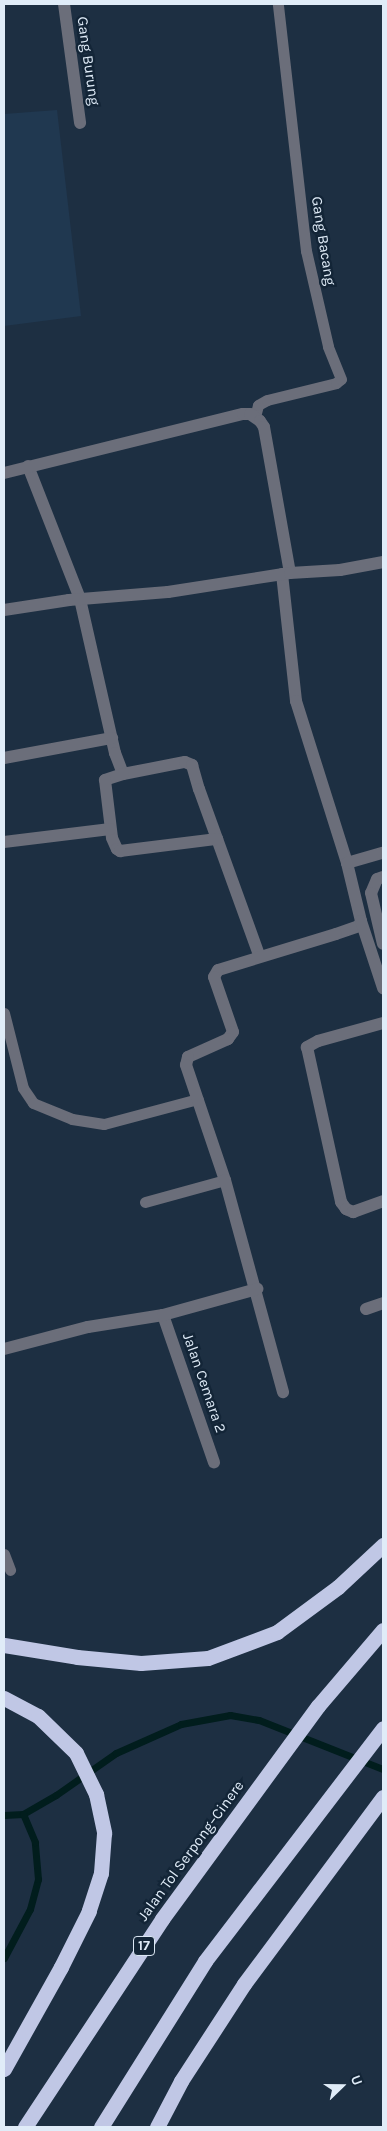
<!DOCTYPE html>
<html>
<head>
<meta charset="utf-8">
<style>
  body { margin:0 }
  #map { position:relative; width:387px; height:2131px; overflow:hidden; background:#1d2f42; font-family:Karla,sans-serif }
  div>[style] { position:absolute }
  .built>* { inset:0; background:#203850 }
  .stream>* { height:7px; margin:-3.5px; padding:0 3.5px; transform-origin:3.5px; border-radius:3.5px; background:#011d1d }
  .service>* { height:11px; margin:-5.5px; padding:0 5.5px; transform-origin:5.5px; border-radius:5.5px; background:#6b6e7a }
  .minor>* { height:12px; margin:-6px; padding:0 6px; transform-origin:6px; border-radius:6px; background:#6b6e7a }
  .motorway>* { height:15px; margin:-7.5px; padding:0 7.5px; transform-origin:7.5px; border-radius:7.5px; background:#c0c7e5 }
  span { translate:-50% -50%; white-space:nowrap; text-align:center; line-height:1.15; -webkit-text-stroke:5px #132537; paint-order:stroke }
  .shield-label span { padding:1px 4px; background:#132537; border:1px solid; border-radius:4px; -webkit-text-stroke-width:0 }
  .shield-label { font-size:14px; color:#e0ecf8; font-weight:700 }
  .street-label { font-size:15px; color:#e0ecf8 }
  .frame { position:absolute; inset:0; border:5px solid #e0ecf8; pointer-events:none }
  .north { position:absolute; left:317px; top:2061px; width:50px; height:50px; -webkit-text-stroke:4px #132537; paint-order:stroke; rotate:68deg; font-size:14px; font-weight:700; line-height:20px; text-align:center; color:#e0ecf8 }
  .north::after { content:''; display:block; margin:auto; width:18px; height:22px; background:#e0ecf8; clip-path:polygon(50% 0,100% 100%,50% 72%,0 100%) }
</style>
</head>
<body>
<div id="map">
  <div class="built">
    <div style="clip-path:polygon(57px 110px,81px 316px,4px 326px,4px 114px)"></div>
  </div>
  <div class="stream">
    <div style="left:4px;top:1815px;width:19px;rotate:-3deg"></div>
    <div style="left:23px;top:1814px;width:38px;rotate:-30deg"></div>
    <div style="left:56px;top:1795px;width:73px;rotate:-35deg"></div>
    <div style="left:116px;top:1753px;width:71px;rotate:-24deg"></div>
    <div style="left:181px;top:1724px;width:50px;rotate:-10.4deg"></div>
    <div style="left:230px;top:1715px;width:29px;rotate:10deg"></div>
    <div style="left:259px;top:1720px;width:133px;rotate:21.6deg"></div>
    <div style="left:4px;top:1958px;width:55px;rotate:-62deg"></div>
    <div style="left:30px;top:1909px;width:31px;rotate:-75deg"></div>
    <div style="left:38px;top:1879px;width:37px;rotate:-95deg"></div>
    <div style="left:35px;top:1842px;width:30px;rotate:-113deg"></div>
  </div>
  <div class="service">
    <div style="left:255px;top:417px;width:12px;rotate:-76deg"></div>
    <div style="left:258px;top:405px;width:10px;rotate:-29deg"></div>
    <div style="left:267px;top:400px;width:71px;rotate:-13.8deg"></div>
    <div style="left:336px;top:383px;width:6px;rotate:-39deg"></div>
    <div style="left:341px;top:379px;width:35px;rotate:-112deg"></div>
    <div style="left:328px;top:346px;width:98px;rotate:-103deg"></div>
    <div style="left:306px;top:251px;width:249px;rotate:-96.5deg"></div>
    <div style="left:4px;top:1013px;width:77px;rotate:75.8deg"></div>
    <div style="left:23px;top:1088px;width:18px;rotate:56deg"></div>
    <div style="left:33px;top:1103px;width:42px;rotate:22.3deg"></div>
    <div style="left:72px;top:1119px;width:32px;rotate:9deg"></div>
    <div style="left:104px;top:1124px;width:97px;rotate:-14.9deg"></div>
    <div style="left:145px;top:1202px;width:83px;rotate:-15.4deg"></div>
    <div style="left:4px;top:1554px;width:17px;rotate:69deg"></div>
  </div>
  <div class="minor">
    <div style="left:64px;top:4px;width:120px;rotate:82.3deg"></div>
    <div style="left:28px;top:466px;width:143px;rotate:68.6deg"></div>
    <div style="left:80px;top:599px;width:158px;rotate:77.2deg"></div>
    <div style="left:115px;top:753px;width:22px;rotate:69deg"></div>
    <div style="left:123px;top:774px;width:63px;rotate:-11deg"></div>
    <div style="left:185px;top:762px;width:8px;rotate:23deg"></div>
    <div style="left:192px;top:765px;width:25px;rotate:74deg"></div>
    <div style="left:199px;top:789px;width:177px;rotate:70.1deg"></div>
    <div style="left:4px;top:473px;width:246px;rotate:-13.9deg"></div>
    <div style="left:243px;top:414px;width:7px"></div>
    <div style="left:250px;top:414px;width:12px;rotate:35deg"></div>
    <div style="left:260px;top:421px;width:7px;rotate:56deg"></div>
    <div style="left:264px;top:427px;width:148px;rotate:79.9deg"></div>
    <div style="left:282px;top:574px;width:128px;rotate:83.7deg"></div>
    <div style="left:296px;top:701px;width:170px;rotate:72.5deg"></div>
    <div style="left:347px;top:863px;width:60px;rotate:76.4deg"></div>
    <div style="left:361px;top:921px;width:5px;rotate:112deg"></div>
    <div style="left:359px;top:926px;width:24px;rotate:161deg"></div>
    <div style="left:336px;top:934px;width:123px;rotate:163deg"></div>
    <div style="left:218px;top:970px;width:8px;rotate:120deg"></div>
    <div style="left:214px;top:977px;width:58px;rotate:70.9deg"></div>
    <div style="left:233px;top:1032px;width:9px;rotate:126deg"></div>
    <div style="left:228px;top:1039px;width:44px;rotate:155.8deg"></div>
    <div style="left:188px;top:1057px;width:8px;rotate:104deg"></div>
    <div style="left:186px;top:1065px;width:121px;rotate:71.3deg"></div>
    <div style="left:225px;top:1180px;width:220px;rotate:74.7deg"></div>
    <div style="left:4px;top:610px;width:66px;rotate:-8.7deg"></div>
    <div style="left:69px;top:600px;width:99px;rotate:-4.6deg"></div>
    <div style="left:168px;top:592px;width:123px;rotate:-8.9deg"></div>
    <div style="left:290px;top:573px;width:50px;rotate:-3.4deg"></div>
    <div style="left:340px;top:570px;width:44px;rotate:-10.5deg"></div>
    <div style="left:4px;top:758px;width:110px;rotate:-10.5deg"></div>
    <div style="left:123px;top:774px;width:19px;rotate:162deg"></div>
    <div style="left:105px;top:780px;width:58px;rotate:83.1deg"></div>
    <div style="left:112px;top:838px;width:12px;rotate:66deg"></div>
    <div style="left:117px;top:849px;width:4px;rotate:34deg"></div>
    <div style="left:120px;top:851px;width:98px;rotate:-7.1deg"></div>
    <div style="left:4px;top:842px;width:107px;rotate:-7deg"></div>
    <div style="left:347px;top:863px;width:37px;rotate:-16deg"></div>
    <div style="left:383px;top:877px;width:6px;rotate:162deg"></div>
    <div style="left:377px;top:879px;width:15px;rotate:113deg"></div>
    <div style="left:371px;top:893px;width:52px;rotate:76.8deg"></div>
    <div style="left:361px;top:921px;width:71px;rotate:71.8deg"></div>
    <div style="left:383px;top:1023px;width:67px;rotate:164.5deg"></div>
    <div style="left:318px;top:1041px;width:13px;rotate:151deg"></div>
    <div style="left:307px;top:1047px;width:159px;rotate:77.6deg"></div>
    <div style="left:341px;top:1202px;width:9px;rotate:54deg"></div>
    <div style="left:346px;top:1209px;width:8px;rotate:23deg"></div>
    <div style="left:353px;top:1212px;width:32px;rotate:-20deg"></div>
    <div style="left:366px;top:1309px;width:18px;rotate:-19deg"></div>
    <div style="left:163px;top:1315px;width:156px;rotate:70.9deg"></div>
    <div style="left:4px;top:1349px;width:87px;rotate:-14.7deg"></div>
    <div style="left:88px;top:1327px;width:76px;rotate:-9.1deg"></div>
    <div style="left:163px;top:1315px;width:98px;rotate:-15.5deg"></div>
  </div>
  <div class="motorway">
    <div style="left:4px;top:1645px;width:74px;rotate:9.3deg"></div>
    <div style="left:77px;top:1657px;width:64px;rotate:5.4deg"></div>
    <div style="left:141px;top:1663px;width:67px;rotate:-4.3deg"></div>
    <div style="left:208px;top:1658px;width:74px;rotate:-20.6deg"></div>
    <div style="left:277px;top:1632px;width:76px;rotate:-36.4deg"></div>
    <div style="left:338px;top:1587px;width:62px;rotate:-43deg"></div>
    <div style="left:4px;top:1698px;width:38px;rotate:28deg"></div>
    <div style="left:38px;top:1716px;width:53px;rotate:44.2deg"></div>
    <div style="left:76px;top:1753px;width:46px;rotate:64deg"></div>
    <div style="left:96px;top:1794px;width:40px;rotate:78deg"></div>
    <div style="left:104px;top:1833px;width:40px;rotate:94.3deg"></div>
    <div style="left:101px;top:1873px;width:40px;rotate:108deg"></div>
    <div style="left:89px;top:1911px;width:63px;rotate:116.6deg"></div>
    <div style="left:61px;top:1967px;width:117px;rotate:119.2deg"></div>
    <div style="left:25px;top:2127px;width:249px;rotate:-56.6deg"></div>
    <div style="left:162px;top:1919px;width:264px;rotate:-53.8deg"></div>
    <div style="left:318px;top:1706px;width:100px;rotate:-49.5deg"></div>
    <div style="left:101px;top:2127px;width:196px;rotate:-57.9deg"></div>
    <div style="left:205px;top:1961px;width:293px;rotate:-52.6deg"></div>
    <div style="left:157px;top:2127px;width:52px;rotate:-62.4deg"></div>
    <div style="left:181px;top:2081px;width:116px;rotate:-57deg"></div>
    <div style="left:244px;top:1984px;width:233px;rotate:-53.4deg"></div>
  </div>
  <div class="shield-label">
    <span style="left:144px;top:1946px">17</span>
  </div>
  <div class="street-label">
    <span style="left:88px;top:61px;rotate:82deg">Gang Burung</span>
    <span style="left:323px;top:241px;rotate:81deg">Gang Bacang</span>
    <span style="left:204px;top:1383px;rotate:71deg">Jalan Cemara 2</span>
    <span style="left:191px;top:1851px;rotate:-54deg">Jalan Tol Serpong–Cinere</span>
  </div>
  <div class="frame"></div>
  <div class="north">U</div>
</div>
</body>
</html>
